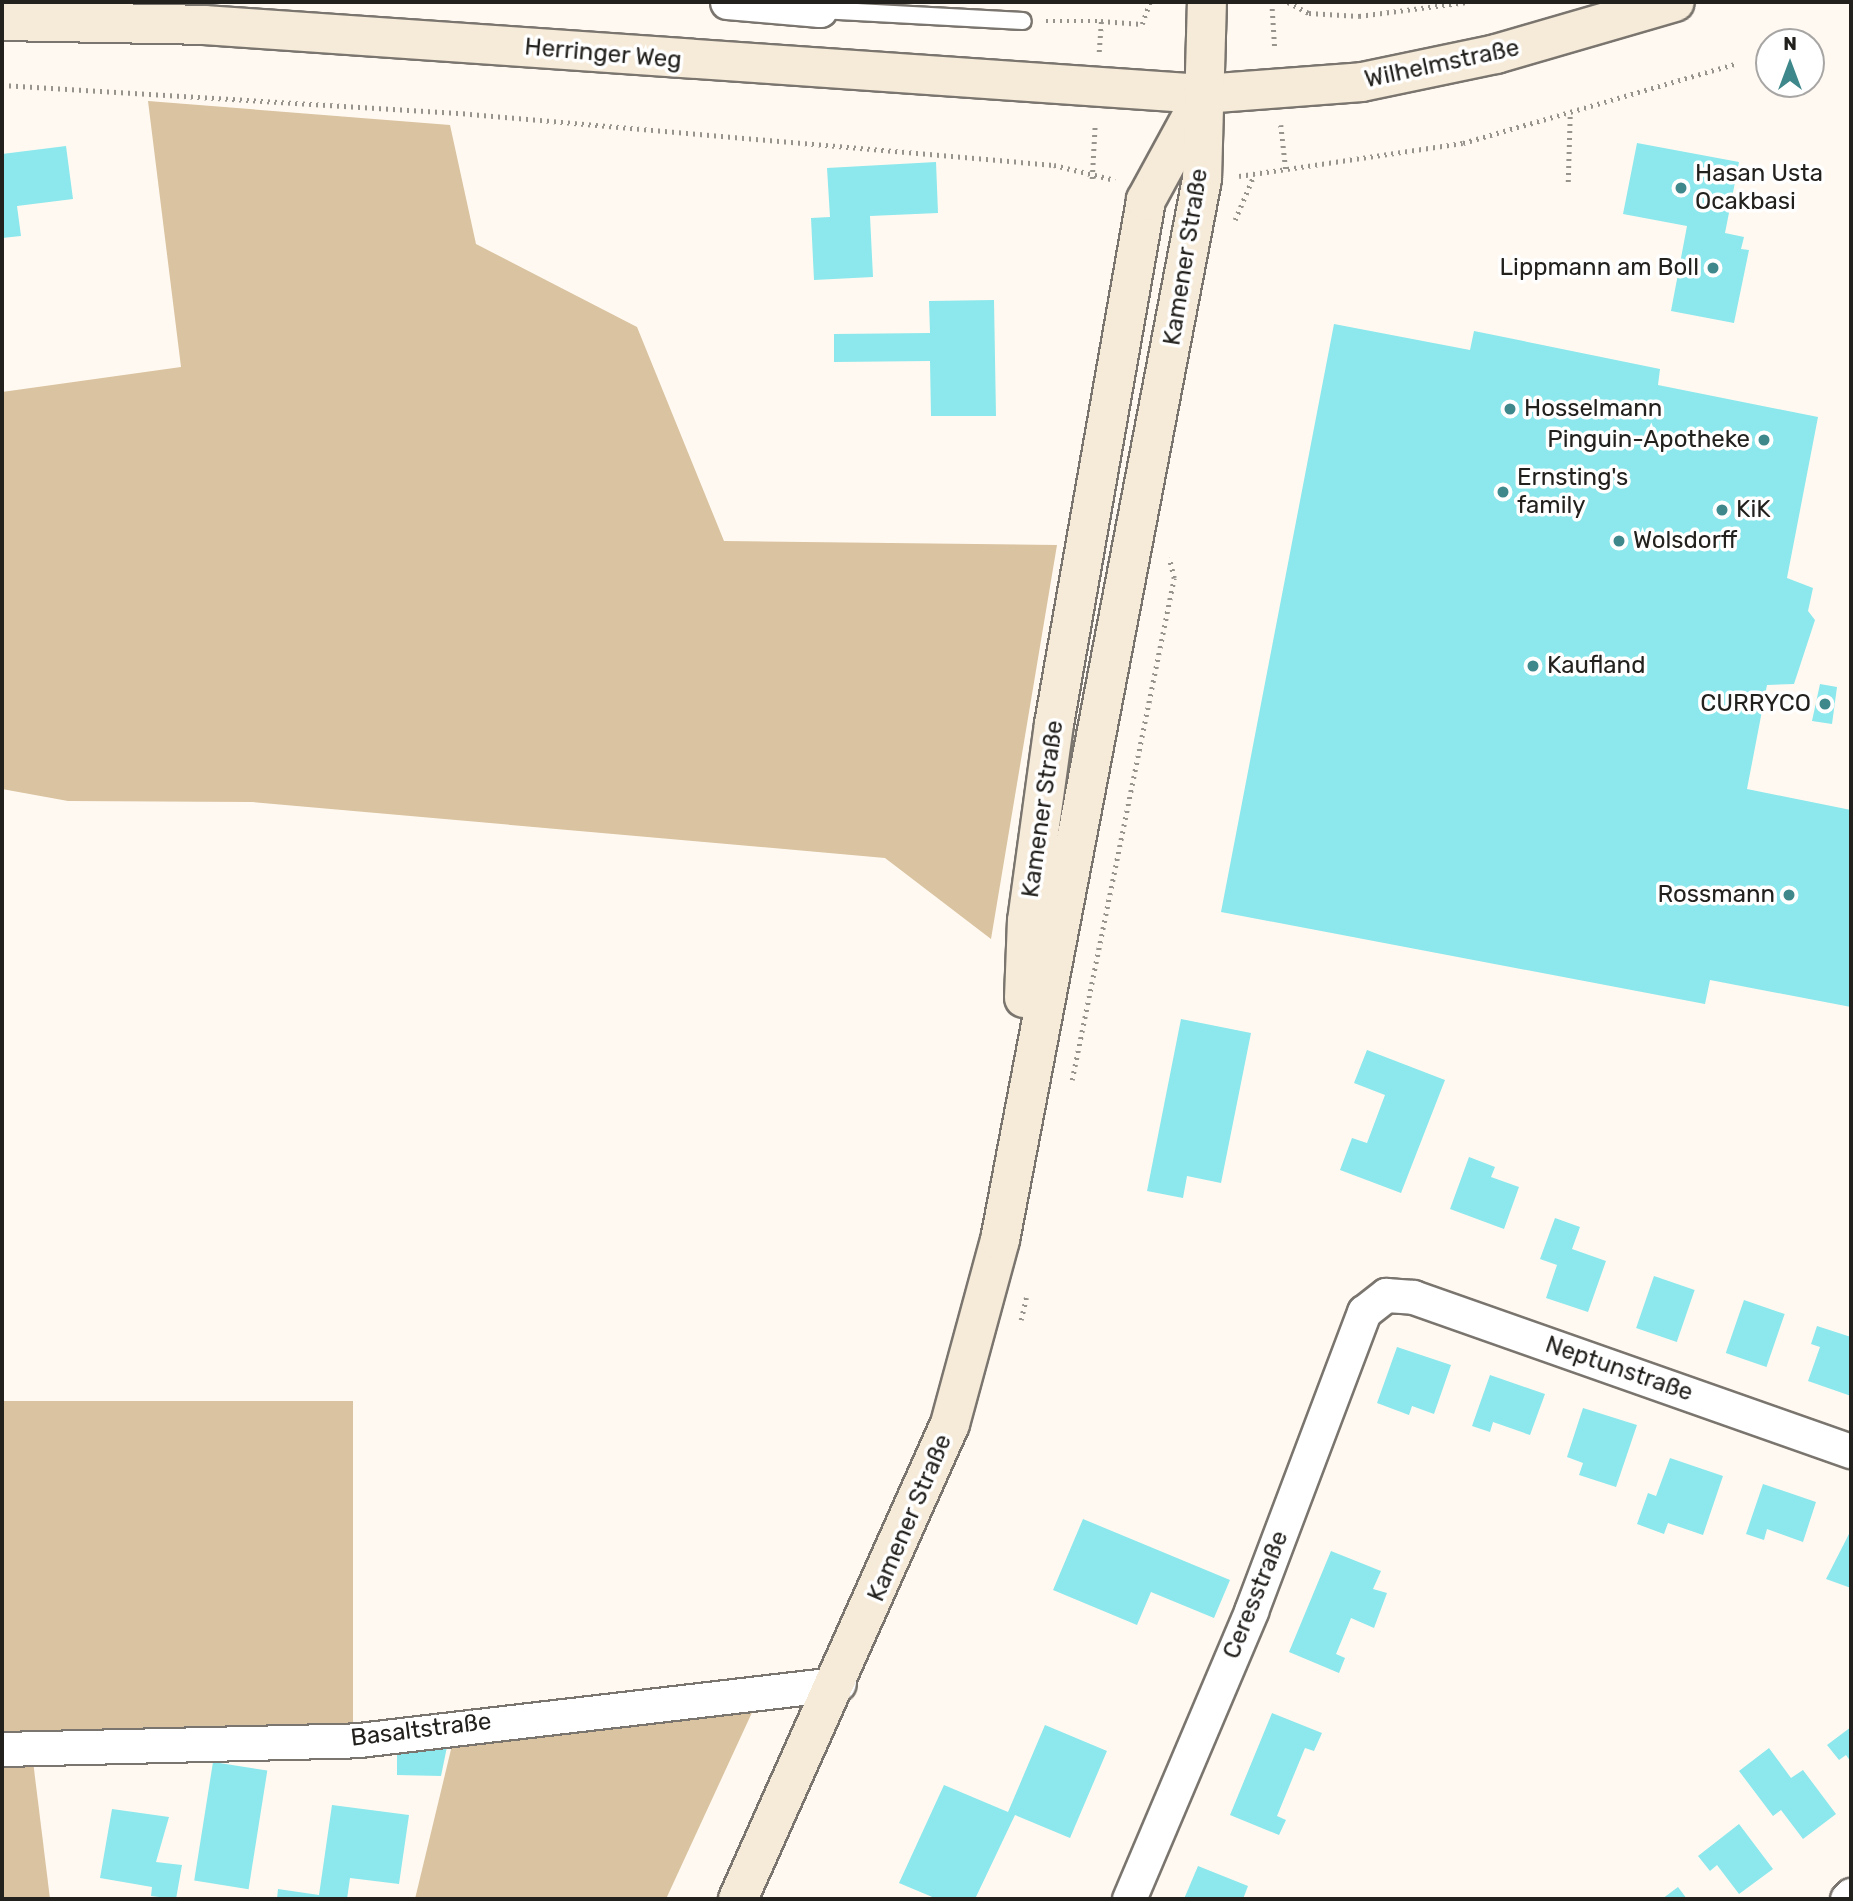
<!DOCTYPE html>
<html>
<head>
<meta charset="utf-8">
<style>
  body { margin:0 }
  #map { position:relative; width:1853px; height:1901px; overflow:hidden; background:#fff9f1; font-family:Rubik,sans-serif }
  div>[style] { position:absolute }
  .green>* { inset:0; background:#dac3a0; transform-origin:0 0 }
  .building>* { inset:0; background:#8ce8ec; transform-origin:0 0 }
  .path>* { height:4.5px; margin-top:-2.25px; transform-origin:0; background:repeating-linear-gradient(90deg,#97938d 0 2px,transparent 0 7px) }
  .roads { filter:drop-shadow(2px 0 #7a756e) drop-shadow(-2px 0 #7a756e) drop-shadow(0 2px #7a756e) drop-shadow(0 -2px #7a756e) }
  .service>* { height:16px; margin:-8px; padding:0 8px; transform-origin:8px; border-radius:8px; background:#fff }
  .minor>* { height:33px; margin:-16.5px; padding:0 16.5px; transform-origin:16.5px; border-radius:16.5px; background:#fff }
  .secondary>* { height:38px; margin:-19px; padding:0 19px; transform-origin:19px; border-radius:19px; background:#f6ead8 }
  .dots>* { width:19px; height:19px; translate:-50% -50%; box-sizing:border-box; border:4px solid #fff; border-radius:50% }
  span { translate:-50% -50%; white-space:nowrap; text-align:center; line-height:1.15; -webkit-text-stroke:7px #fff; paint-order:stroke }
  .street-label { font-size:24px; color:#23211e }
  .poi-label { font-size:24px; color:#23211e }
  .left { translate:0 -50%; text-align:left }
  .right { translate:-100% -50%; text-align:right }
  .frame { position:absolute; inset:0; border:4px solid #23211e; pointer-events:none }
  .north { position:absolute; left:1755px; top:28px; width:70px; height:70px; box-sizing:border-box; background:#fff; border:2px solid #a7a6a5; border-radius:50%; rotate:0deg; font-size:19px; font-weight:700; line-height:28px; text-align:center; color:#23211e }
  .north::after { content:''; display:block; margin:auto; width:24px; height:32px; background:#3e878a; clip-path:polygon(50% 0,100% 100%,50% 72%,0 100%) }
</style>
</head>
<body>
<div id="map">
  <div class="green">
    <div style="clip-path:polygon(148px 101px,450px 125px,476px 244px,637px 327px,724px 541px,1057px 545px,991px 939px,885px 858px,252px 802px,68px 801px,2px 789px,2px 392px,181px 367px)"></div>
    <div style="left:2px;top:1401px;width:351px;height:331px"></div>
    <div style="clip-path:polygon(755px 1706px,666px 1899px,415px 1899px,454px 1737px)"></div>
    <div style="clip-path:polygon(2px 1761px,33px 1761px,50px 1899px,2px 1899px)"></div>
  </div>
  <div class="building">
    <div style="clip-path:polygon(1637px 143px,1739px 162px,1725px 233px,1744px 237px,1741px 249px,1749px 250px,1734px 323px,1671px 311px,1687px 226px,1623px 214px)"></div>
    <div style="clip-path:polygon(66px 146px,73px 199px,17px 206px,21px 236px,2px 238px,2px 154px)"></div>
    <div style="clip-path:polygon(936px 162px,938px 213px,870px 216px,873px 277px,814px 280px,811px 218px,830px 217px,827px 168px)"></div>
    <div style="clip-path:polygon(994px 300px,996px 416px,931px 416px,930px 361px,834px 362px,834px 334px,930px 333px,929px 301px)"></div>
    <div style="clip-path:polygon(1334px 324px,1470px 350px,1474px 331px,1660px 369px,1658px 385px,1818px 417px,1787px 578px,1813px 588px,1808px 611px,1815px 620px,1794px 684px,1767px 685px,1747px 789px,1851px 810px,1851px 1007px,1710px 980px,1705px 1004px,1221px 912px)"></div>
    <div style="clip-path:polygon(1820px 684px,1837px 687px,1832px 724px,1812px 721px)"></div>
    <div style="clip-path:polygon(1181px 1019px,1251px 1033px,1221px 1183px,1187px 1176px,1183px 1198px,1147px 1191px)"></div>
    <div style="clip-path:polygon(1367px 1050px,1445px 1080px,1401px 1193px,1340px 1170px,1352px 1138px,1367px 1143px,1385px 1095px,1354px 1083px)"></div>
    <div style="clip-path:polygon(1469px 1157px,1495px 1167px,1491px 1177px,1519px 1187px,1504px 1229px,1450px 1209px)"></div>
    <div style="clip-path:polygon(1555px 1218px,1580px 1227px,1572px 1249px,1606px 1261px,1588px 1312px,1546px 1298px,1557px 1265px,1540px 1259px)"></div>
    <div style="left:1654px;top:1276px;width:43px;height:55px;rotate:19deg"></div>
    <div style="left:1744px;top:1300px;width:43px;height:56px;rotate:19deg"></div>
    <div style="clip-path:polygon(1817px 1326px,1851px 1337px,1851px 1396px,1808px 1381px,1820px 1347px,1811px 1344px)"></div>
    <div style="clip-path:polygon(1397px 1347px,1451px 1365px,1434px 1414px,1412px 1406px,1409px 1415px,1377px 1403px)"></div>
    <div style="clip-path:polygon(1490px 1375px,1545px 1394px,1530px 1435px,1493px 1422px,1490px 1432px,1472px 1426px)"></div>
    <div style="clip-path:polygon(1583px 1408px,1637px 1425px,1616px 1487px,1579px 1475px,1583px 1463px,1567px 1457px)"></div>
    <div style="clip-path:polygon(1670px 1458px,1723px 1476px,1703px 1535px,1668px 1523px,1664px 1534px,1637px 1524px,1648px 1493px,1656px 1496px)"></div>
    <div style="clip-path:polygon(1763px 1484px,1816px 1502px,1803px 1542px,1767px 1529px,1764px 1540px,1746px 1534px)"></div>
    <div style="clip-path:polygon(1083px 1519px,1230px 1580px,1214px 1618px,1151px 1592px,1137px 1625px,1053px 1590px)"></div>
    <div style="clip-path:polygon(1851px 1530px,1851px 1588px,1826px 1579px)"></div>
    <div style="clip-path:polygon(1331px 1551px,1381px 1571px,1373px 1589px,1387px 1593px,1374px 1628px,1351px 1618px,1336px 1654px,1345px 1658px,1339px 1673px,1289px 1652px)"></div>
    <div style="clip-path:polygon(1272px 1713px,1322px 1733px,1314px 1751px,1305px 1748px,1277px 1816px,1286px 1820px,1279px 1835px,1230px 1815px)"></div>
    <div style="clip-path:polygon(1045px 1725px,1107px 1751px,1070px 1838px,1015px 1815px,975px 1899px,937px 1899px,899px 1883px,944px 1785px,1008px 1812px)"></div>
    <div style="clip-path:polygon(1851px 1727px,1851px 1762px,1846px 1755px,1839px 1760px,1827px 1745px)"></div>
    <div style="clip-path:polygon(448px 1742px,441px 1776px,397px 1775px,397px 1751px)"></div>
    <div style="clip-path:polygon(1769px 1748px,1791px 1778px,1803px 1770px,1836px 1814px,1803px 1839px,1781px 1810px,1773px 1816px,1739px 1771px)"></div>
    <div style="left:213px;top:1762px;width:55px;height:120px;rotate:9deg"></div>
    <div style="clip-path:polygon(332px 1805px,409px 1815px,399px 1884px,350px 1878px,347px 1899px,277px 1899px,278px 1889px,319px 1895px)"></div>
    <div style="clip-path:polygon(112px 1809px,169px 1817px,156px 1862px,182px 1865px,176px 1899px,151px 1896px,152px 1887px,100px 1878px)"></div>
    <div style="clip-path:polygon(1739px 1824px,1773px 1869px,1739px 1894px,1717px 1865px,1710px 1871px,1698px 1856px)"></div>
    <div style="clip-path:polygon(1198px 1866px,1248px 1886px,1243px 1899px,1184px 1899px)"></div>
    <div style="clip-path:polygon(1678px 1887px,1687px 1899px,1662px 1899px)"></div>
  </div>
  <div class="path">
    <div style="left:1272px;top:2px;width:48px;rotate:86.4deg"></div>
    <div style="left:1288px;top:2px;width:24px;rotate:28deg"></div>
    <div style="left:1309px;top:13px;width:50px;rotate:3.4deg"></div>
    <div style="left:1359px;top:16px;width:111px;rotate:-7.3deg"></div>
    <div style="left:1046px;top:21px;width:55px"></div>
    <div style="left:1099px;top:52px;width:31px;rotate:-86deg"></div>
    <div style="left:1101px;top:21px;width:41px;rotate:4.2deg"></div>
    <div style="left:1142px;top:24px;width:23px;rotate:-70deg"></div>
    <div style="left:2px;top:85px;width:469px;rotate:3.5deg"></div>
    <div style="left:470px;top:114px;width:586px;rotate:4.99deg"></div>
    <div style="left:1054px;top:165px;width:63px;rotate:13.8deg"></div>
    <div style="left:1281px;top:125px;width:45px;rotate:83.7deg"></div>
    <div style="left:1239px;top:176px;width:226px;rotate:-8.4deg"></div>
    <div style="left:1463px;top:143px;width:286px;rotate:-16.2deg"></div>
    <div style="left:1092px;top:179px;width:55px;rotate:-86.9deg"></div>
    <div style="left:1568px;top:182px;width:66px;rotate:-88.3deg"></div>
    <div style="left:1235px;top:220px;width:49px;rotate:-67.1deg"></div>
    <div style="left:1072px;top:1080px;width:512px;rotate:-78.51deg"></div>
    <div style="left:1174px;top:578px;width:21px;rotate:-104deg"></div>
    <div style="left:1021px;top:1320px;width:23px;rotate:-77deg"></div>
  </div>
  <div class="roads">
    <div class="service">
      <div style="left:820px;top:10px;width:203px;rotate:3.1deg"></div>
    </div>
    <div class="minor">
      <div style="left:727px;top:2px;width:93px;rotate:4.9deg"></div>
      <div style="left:820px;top:10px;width:8px;rotate:-104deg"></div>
      <div style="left:2px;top:1749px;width:357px;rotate:-1.4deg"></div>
      <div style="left:359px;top:1740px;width:483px;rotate:-6.7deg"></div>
      <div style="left:1129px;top:1899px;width:313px;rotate:-67deg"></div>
      <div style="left:1251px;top:1611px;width:320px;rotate:-69.3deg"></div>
      <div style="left:1364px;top:1312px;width:28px;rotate:-38deg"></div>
      <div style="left:1386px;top:1295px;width:27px;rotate:4deg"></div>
      <div style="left:1413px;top:1297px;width:464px;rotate:19.4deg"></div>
      <div style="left:1847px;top:1899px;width:6px;rotate:-45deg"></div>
    </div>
    <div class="secondary">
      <div style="left:2px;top:21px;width:202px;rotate:1.1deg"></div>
      <div style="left:204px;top:25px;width:1001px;rotate:3.95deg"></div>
      <div style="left:1203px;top:94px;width:159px;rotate:-4.3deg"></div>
      <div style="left:1362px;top:82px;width:137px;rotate:-11.8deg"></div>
      <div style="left:1496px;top:54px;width:186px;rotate:-16.2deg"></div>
      <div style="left:1024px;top:998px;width:77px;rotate:-87.8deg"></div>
      <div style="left:1027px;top:921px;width:199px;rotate:-82.2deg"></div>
      <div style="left:1054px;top:724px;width:532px;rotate:-80.04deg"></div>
      <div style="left:1146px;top:200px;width:115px;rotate:-61.4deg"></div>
      <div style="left:738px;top:1899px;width:520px;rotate:-65.95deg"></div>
      <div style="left:950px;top:1424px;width:191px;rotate:-74.8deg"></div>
      <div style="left:1000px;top:1240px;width:1080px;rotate:-79.22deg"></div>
      <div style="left:1202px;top:179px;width:177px;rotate:-88.4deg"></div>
    </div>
  </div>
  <div class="dots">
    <div style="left:1681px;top:188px;background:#3e878a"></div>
    <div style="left:1713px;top:268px;background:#3e878a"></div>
    <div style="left:1510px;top:409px;background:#3e878a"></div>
    <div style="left:1764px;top:440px;background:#3e878a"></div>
    <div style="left:1503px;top:492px;background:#3e878a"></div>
    <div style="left:1722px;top:510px;background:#3e878a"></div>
    <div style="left:1619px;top:541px;background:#3e878a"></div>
    <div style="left:1533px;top:666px;background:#3e878a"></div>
    <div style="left:1825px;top:704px;background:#3e878a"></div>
    <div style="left:1789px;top:895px;background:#3e878a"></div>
  </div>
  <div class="street-label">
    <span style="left:603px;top:54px;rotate:5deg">Herringer Weg</span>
    <span style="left:1442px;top:64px;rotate:-12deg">Wilhelmstraße</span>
    <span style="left:1186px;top:257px;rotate:-81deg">Kamener Straße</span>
    <span style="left:1043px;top:809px;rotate:-82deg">Kamener Straße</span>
    <span style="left:1619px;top:1369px;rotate:19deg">Neptunstraße</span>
    <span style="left:910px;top:1518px;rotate:-67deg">Kamener Straße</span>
    <span style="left:1256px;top:1595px;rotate:-68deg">Ceresstraße</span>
    <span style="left:421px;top:1730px;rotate:-7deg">Basaltstraße</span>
  </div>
  <div class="poi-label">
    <span class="left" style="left:1695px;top:188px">Hasan Usta<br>Ocakbasi</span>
    <span class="right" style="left:1699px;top:268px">Lippmann am Boll</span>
    <span class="left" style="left:1524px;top:409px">Hosselmann</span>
    <span class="right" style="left:1750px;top:440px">Pinguin-Apotheke</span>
    <span class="left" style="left:1517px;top:492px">Ernsting's<br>family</span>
    <span class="left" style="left:1736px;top:510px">KiK</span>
    <span class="left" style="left:1633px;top:541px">Wolsdorff</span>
    <span class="left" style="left:1547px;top:666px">Kaufland</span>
    <span class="right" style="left:1811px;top:704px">CURRYCO</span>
    <span class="right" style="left:1775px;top:895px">Rossmann</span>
  </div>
  <div class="frame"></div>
  <div class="north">N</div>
</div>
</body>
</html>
